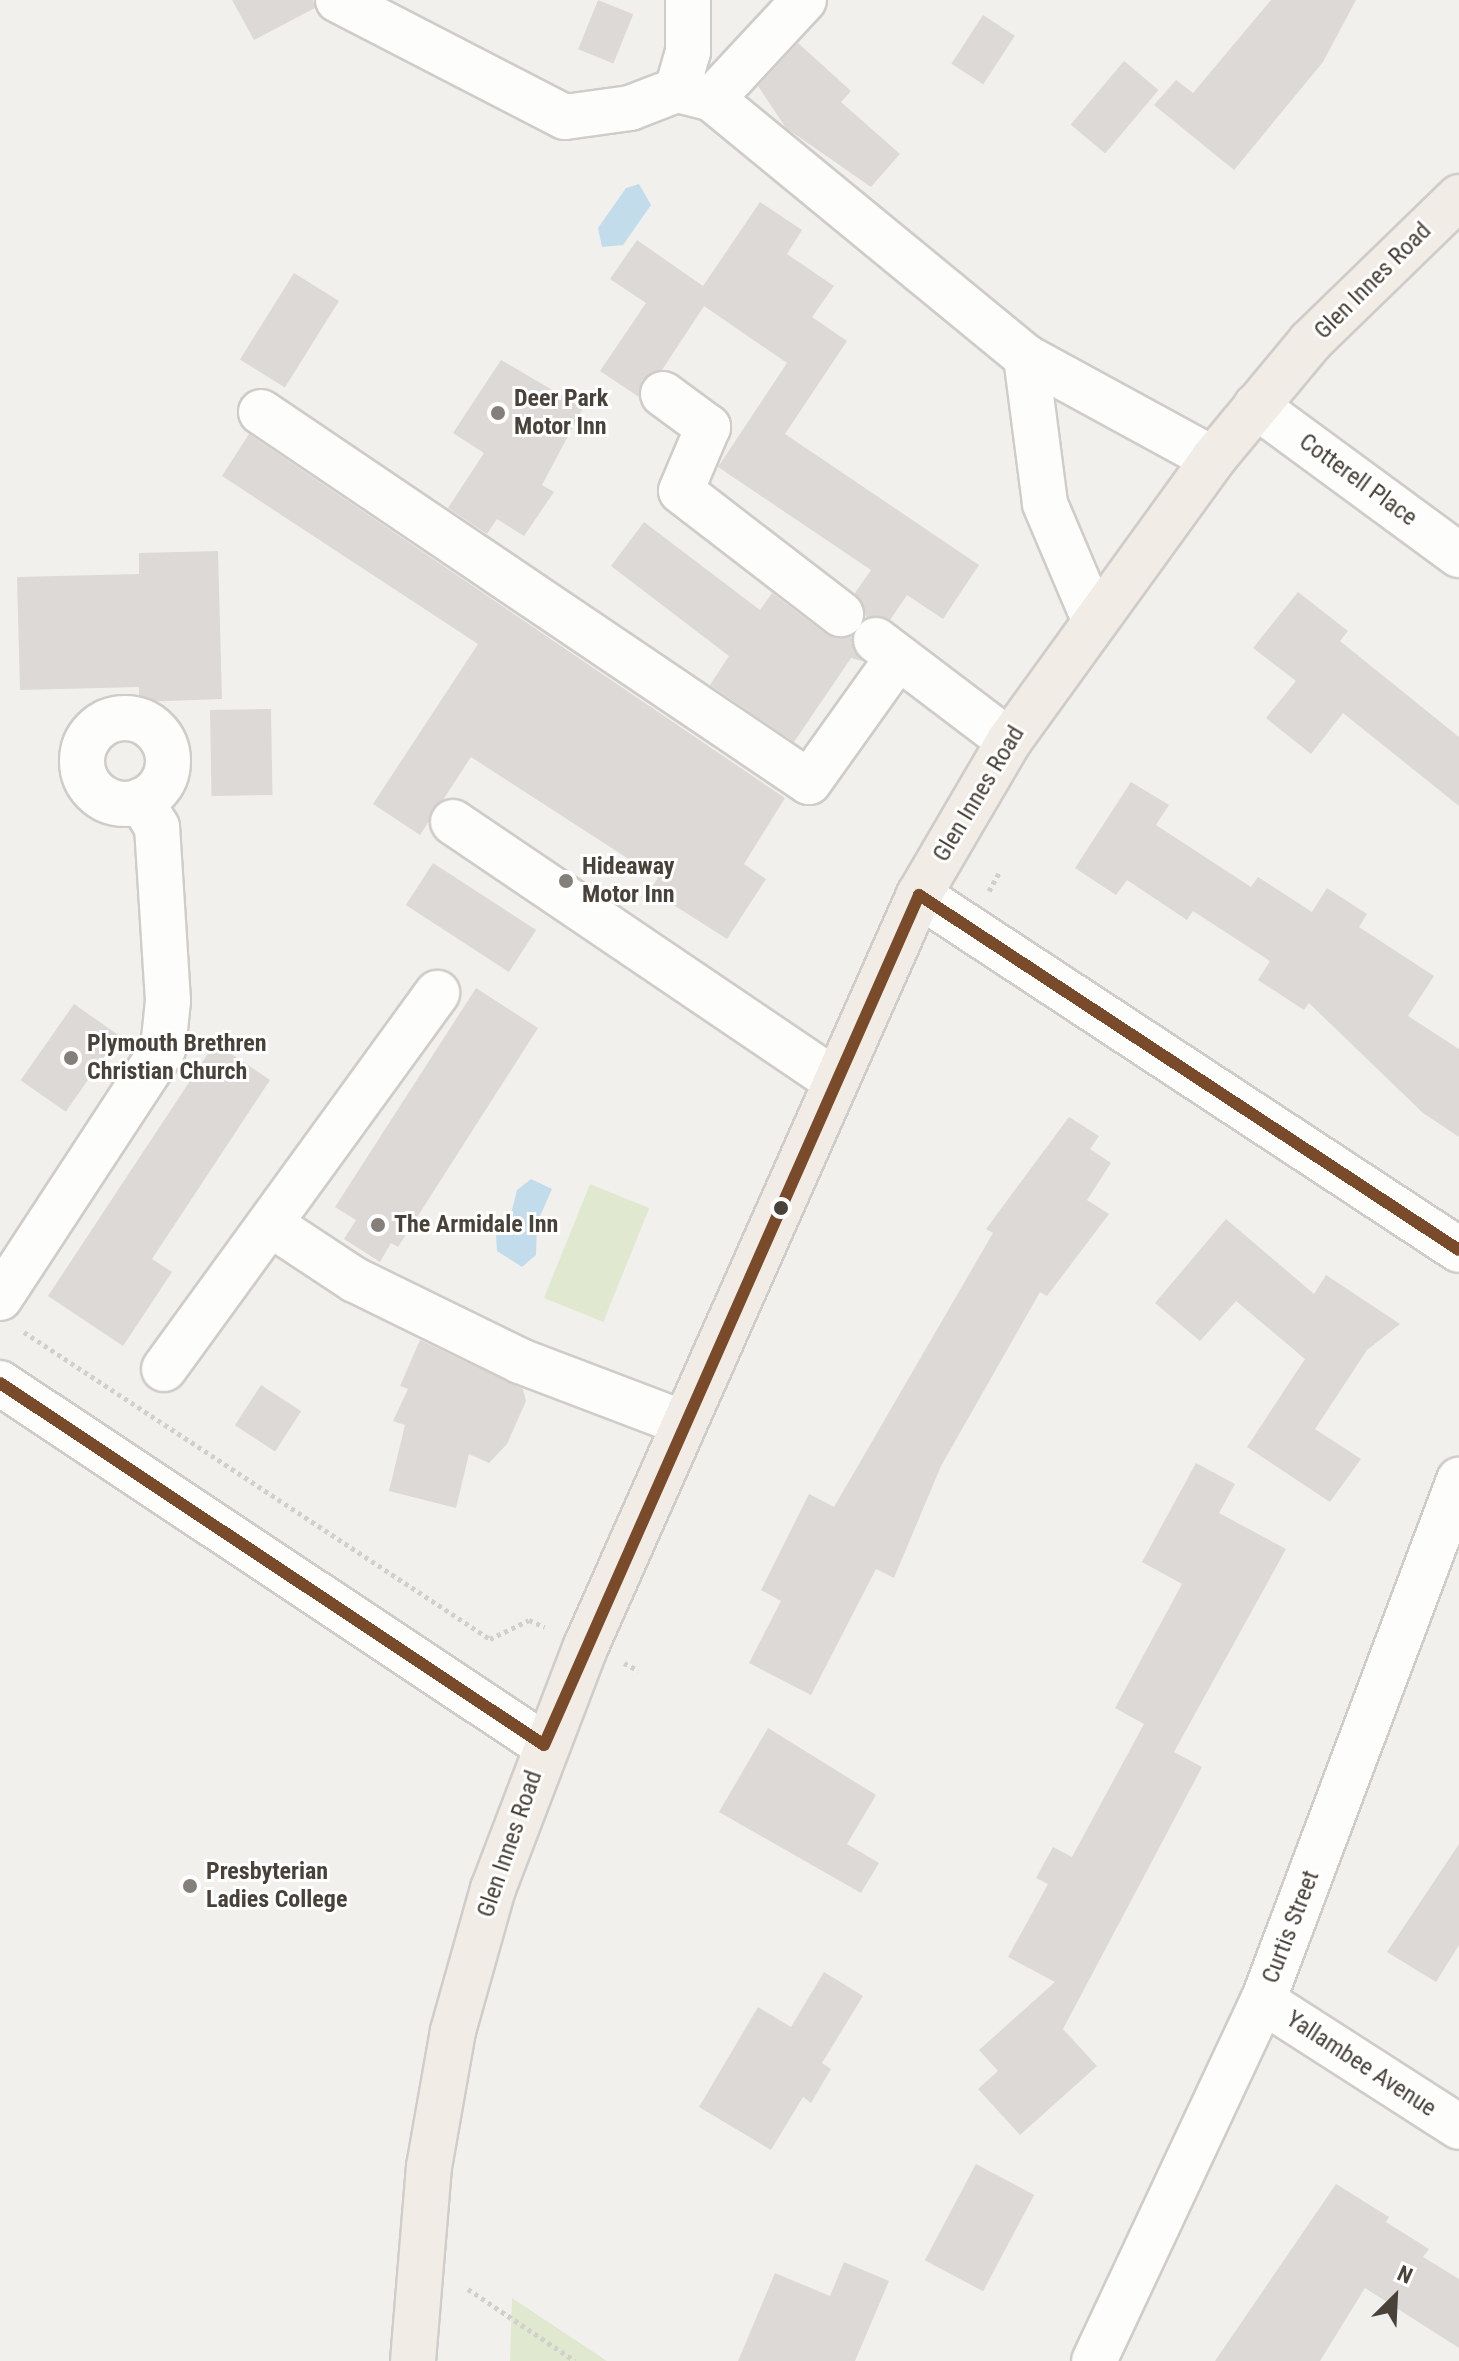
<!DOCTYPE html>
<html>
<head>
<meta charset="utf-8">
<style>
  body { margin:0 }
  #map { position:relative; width:1459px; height:2361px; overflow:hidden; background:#f2f0ed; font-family:"Roboto Condensed",sans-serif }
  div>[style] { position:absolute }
  .green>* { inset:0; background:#e0e9d0; transform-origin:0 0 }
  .water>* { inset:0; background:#c2dceb }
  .building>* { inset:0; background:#dcd9d6; transform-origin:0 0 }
  .path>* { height:5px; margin-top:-2.5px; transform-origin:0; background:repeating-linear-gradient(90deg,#d2d0cb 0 4px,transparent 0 8px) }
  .roads { filter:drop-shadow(2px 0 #cfccc9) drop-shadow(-2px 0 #cfccc9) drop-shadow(0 2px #cfccc9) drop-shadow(0 -2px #cfccc9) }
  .minor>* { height:44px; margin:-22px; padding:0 22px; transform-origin:22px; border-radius:22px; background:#fdfdfc }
  .minor>.ring { margin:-22px; padding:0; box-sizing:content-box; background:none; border:44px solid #fdfdfc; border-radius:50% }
  .major>* { height:44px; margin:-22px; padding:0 22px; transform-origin:22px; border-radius:22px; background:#f1ede6 }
  .bus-1>* { height:12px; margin:-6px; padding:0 6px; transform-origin:6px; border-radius:6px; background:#7a4b2a }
  .dots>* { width:22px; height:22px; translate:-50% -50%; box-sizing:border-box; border:4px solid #fff; border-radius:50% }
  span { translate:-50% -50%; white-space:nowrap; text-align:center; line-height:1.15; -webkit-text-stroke:6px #fff; paint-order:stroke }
  .street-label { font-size:24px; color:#48423a }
  .poi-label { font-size:24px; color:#48423a; font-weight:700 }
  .left { translate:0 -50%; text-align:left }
  .north { position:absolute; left:1355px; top:2257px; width:80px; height:80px; -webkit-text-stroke:6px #fff; paint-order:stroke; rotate:24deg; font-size:22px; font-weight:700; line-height:32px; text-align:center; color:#48423a }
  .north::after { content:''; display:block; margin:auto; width:28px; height:36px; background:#48423a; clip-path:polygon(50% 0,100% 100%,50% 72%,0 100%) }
</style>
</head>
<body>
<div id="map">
  <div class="green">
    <div style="left:590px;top:1184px;width:64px;height:123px;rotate:22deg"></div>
    <div style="clip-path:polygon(512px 2298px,607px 2361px,510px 2361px)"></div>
  </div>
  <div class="water">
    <div style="clip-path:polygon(639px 184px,651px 205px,623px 245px,602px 247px,598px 228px,626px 188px)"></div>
    <div style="clip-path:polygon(531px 1179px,552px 1189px,537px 1223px,536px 1255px,522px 1267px,497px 1251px,496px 1235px,509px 1222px,517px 1190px)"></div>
  </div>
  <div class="building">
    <div style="clip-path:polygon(232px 0,313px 0,315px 8px,254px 40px)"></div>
    <div style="left:598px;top:0;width:38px;height:53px;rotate:22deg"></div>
    <div style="clip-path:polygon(1271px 0,1356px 0,1323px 62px,1234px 170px,1154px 105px,1176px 80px,1193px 93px)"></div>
    <div style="left:983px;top:15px;width:38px;height:58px;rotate:33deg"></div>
    <div style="clip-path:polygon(798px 43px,851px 91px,841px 102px,900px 154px,871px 187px,786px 128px,758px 86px)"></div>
    <div style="left:1124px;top:61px;width:45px;height:83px;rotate:40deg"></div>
    <div style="clip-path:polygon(760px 202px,802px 230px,787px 254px,834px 286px,812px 317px,847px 341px,785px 434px,979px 565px,943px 619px,907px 595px,890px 620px,866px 617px,855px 593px,871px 570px,718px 467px,787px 363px,704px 306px,662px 370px,642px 380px,639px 397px,600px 371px,646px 303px,610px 279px,637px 240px,703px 286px)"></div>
    <div style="left:294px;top:273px;width:53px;height:102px;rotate:32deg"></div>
    <div style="clip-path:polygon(501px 360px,583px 408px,542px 485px,554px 492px,524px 536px,497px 519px,487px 534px,448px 508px,484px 453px,453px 433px)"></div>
    <div style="clip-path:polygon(249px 434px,785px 798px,744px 864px,766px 879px,727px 939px,650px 890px,658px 878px,471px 757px,420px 835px,373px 804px,478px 644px,222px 476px)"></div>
    <div style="clip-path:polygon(644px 522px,760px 610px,772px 593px,826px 634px,851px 637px,862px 661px,851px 658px,794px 742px,710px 685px,729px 656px,611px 566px)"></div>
    <div style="clip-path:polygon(218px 551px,222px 699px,139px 702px,139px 687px,20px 690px,17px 577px,139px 574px,139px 553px)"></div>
    <div style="clip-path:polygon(1298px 592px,1348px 631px,1340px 641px,1459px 737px,1459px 806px,1343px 713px,1311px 754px,1266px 718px,1296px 681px,1253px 648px)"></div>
    <div style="left:271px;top:709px;width:86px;height:61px;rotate:89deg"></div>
    <div style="clip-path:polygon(1131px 782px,1169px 805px,1156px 825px,1251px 887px,1258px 877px,1312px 912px,1327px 888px,1367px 914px,1359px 927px,1434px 976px,1408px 1016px,1459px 1049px,1459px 1137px,1423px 1113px,1309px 1003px,1304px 1010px,1258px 980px,1270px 961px,1193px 911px,1187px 920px,1127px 880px,1116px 895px,1075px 868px)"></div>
    <div style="left:433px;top:863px;width:123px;height:50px;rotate:33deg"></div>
    <div style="clip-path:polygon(476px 988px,538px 1028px,398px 1247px,391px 1243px,380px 1262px,344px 1239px,356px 1220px,335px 1207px)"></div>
    <div style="left:74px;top:1004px;width:55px;height:93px;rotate:35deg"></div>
    <div style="clip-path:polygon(215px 1043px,270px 1080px,152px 1259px,172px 1272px,123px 1346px,48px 1296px)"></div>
    <div style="clip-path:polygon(1069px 1117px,1099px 1136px,1090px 1149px,1111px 1163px,1087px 1200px,1109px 1214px,1047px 1296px,1040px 1292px,941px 1466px,894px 1578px,876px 1569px,811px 1695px,749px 1663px,781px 1601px,761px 1590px,809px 1494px,834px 1507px,993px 1233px,986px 1229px)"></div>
    <div style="clip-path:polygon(1226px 1219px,1314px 1294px,1326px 1275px,1400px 1324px,1367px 1350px,1315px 1429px,1361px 1459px,1330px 1502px,1247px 1447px,1305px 1359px,1236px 1301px,1200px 1341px,1155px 1303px)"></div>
    <div style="clip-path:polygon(420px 1340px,523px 1389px,526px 1401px,507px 1444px,489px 1463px,469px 1454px,456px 1508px,389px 1491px,405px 1425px,393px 1421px,408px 1389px,400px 1386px)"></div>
    <div style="left:261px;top:1385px;width:48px;height:48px;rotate:33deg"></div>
    <div style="clip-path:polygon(1196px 1463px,1235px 1484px,1219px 1513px,1286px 1549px,1174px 1752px,1202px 1767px,1063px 2029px,1097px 2066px,1020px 2135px,978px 2089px,998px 2071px,979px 2050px,1055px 1982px,1008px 1957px,1048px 1884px,1036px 1878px,1053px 1847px,1072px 1857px,1144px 1724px,1115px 1708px,1182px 1584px,1142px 1562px)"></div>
    <div style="clip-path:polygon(768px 1728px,876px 1795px,847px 1844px,879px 1863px,861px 1893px,719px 1812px)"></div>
    <div style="clip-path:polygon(1459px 1844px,1459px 1945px,1436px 1982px,1387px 1952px)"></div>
    <div style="clip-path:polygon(824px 1972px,863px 1996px,822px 2063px,831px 2069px,811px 2103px,803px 2097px,771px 2150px,699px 2107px,758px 2007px,791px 2027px)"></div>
    <div style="left:976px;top:2164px;width:66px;height:109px;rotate:28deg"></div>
    <div style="clip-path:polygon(1336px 2184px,1389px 2217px,1386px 2222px,1429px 2249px,1423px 2257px,1459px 2279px,1459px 2348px,1365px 2288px,1320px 2361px,1215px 2361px)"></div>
    <div style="clip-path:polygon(844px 2262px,889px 2281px,855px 2361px,738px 2361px,775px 2273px,830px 2296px)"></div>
  </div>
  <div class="path">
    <div style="left:989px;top:891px;width:23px;rotate:-61deg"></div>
    <div style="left:24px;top:1332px;width:558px;rotate:33.38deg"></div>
    <div style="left:490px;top:1639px;width:43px;rotate:-26deg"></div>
    <div style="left:529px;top:1620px;width:17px;rotate:24deg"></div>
    <div style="left:624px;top:1663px;width:16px;rotate:27deg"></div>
    <div style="left:468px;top:2289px;width:129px;rotate:33.9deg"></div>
  </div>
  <div class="roads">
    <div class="minor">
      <div style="left:338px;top:0;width:255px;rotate:27.3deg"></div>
      <div style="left:565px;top:117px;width:66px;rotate:-7.9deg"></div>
      <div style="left:630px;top:108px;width:50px;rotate:-21deg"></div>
      <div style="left:677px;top:90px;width:36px;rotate:14deg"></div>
      <div style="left:712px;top:99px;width:406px;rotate:39.4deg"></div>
      <div style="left:1026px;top:357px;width:213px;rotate:28.6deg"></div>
      <div style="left:677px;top:90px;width:40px;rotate:-74deg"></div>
      <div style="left:688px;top:52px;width:52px;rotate:-90deg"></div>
      <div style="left:712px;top:99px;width:135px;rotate:-47.1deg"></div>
      <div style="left:1026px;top:357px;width:148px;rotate:82.6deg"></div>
      <div style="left:1045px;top:504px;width:123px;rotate:67deg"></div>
      <div style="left:663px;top:394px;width:56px;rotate:36.3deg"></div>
      <div style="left:708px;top:427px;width:69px;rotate:112.9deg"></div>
      <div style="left:681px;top:491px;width:202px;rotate:37.6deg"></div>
      <div style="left:1256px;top:406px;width:252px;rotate:36.3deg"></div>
      <div style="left:261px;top:412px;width:661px;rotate:34.03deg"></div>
      <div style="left:809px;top:782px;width:153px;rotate:-54.5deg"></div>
      <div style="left:876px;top:640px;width:167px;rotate:37.2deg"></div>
      <div class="ring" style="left:82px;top:718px;width:42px;height:42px"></div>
      <div style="left:453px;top:822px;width:459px;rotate:34.1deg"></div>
      <div style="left:919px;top:895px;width:646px;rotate:33.32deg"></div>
      <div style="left:270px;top:1224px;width:102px;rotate:33.4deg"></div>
      <div style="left:355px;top:1280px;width:184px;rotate:26.1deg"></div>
      <div style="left:520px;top:1361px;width:174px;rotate:20.8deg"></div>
      <div style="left:0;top:1298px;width:298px;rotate:-56.8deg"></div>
      <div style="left:163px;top:1049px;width:48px;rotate:-84.1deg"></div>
      <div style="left:168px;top:1001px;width:174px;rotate:-93.6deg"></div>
      <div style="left:157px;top:827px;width:31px;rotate:-122deg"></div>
      <div style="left:164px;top:1369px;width:465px;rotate:-54deg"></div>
      <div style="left:0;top:1383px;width:653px;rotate:33.64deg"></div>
      <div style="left:1263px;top:2001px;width:233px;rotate:32.7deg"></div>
      <div style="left:1094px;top:2361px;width:398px;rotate:-64.9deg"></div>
      <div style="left:1263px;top:2001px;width:557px;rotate:-69.38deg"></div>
    </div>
    <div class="major">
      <div style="left:413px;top:2361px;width:195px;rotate:-85.3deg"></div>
      <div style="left:429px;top:2167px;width:138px;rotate:-80deg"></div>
      <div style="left:453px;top:2031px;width:148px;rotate:-74.3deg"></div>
      <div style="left:493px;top:1889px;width:260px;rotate:-69.1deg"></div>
      <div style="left:586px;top:1646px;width:822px;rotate:-66.09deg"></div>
      <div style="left:919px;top:895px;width:178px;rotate:-59.7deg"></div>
      <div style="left:1009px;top:741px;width:348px;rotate:-54.1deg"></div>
      <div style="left:1213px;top:459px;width:152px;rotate:-50.3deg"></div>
      <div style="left:1310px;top:342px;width:208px;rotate:-44.2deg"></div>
    </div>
  </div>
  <div class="bus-1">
    <div style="left:0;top:1383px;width:653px;rotate:33.64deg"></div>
    <div style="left:544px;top:1745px;width:929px;rotate:-66.19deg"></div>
    <div style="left:919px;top:895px;width:646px;rotate:33.32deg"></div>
  </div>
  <div class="dots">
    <div style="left:498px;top:413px;background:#847f79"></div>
    <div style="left:566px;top:881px;background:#847f79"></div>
    <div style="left:71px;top:1058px;background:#847f79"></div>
    <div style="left:781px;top:1208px;background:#48423a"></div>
    <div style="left:378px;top:1225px;background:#847f79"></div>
    <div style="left:190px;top:1886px;background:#847f79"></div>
  </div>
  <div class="street-label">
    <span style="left:1373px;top:281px;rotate:-45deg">Glen Innes Road</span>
    <span style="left:1358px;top:480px;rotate:36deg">Cotterell Place</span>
    <span style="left:979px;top:794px;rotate:-59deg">Glen Innes Road</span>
    <span style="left:510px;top:1844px;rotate:-71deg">Glen Innes Road</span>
    <span style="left:1291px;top:1927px;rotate:-69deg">Curtis Street</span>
    <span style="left:1361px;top:2064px;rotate:33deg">Yallambee Avenue</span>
  </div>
  <div class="poi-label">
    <span class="left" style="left:514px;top:413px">Deer Park<br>Motor Inn</span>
    <span class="left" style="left:582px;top:881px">Hideaway<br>Motor Inn</span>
    <span class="left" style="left:87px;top:1058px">Plymouth Brethren<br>Christian Church</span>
    <span class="left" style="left:394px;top:1225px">The Armidale Inn</span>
    <span class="left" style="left:206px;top:1886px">Presbyterian<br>Ladies College</span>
  </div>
  <div class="north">N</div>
</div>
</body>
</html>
